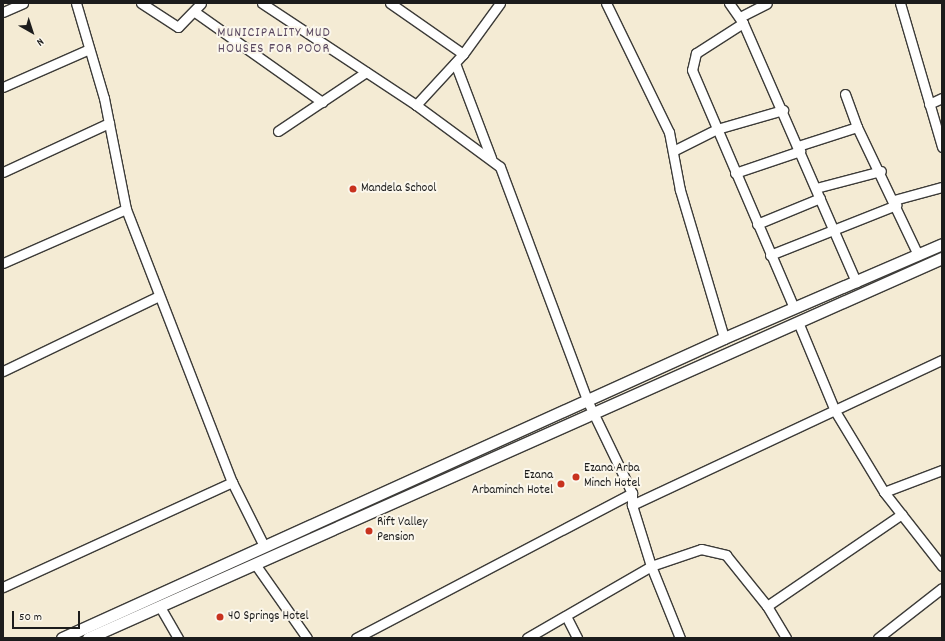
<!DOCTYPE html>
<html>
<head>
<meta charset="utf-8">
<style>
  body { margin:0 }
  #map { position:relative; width:945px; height:641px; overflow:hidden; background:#f4ebd4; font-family:Dekko,sans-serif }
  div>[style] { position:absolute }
  .roads { filter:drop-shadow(1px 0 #3c3b38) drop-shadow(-1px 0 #3c3b38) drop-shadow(0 1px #3c3b38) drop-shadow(0 -1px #3c3b38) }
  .minor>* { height:9px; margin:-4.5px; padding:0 4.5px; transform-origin:4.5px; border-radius:4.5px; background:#fff }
  .tertiary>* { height:11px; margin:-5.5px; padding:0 5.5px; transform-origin:5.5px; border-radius:5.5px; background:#fff }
  .dots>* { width:11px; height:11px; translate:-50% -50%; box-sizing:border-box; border:2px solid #fbf7ec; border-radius:50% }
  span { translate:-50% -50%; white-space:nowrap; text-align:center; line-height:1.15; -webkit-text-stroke:4px #fbf7ec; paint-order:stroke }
  .poi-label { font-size:13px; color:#1c1c1c }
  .left { translate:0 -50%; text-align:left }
  .right { translate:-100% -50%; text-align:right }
  .neighbourhood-label { font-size:14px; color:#5b4961; letter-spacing:1px }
  .frame { position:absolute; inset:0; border:4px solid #1c1c1c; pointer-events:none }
  .north { position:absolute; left:12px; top:12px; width:40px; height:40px; -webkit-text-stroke:3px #fbf7ec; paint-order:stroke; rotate:141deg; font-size:11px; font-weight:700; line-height:16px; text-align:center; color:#1c1c1c }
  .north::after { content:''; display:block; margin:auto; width:14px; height:18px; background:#1c1c1c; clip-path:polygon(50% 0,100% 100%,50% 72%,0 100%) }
  .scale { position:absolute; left:12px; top:611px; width:68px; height:18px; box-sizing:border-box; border:2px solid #1c1c1c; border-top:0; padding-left:5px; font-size:12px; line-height:14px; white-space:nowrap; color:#1c1c1c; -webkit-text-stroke:3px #fbf7ec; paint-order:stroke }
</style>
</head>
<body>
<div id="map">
  <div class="roads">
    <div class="minor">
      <div style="left:76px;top:3px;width:99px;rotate:73.6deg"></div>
      <div style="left:104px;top:98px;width:113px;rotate:78.8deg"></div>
      <div style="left:126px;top:209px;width:293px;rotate:68.8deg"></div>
      <div style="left:232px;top:482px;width:72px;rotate:63.4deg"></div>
      <div style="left:141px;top:3px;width:44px;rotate:33deg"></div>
      <div style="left:178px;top:27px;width:33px;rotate:-46deg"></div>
      <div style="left:262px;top:3px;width:185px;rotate:33.5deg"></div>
      <div style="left:416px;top:105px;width:104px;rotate:36.4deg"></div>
      <div style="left:500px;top:167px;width:249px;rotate:69.5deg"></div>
      <div style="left:587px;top:400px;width:103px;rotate:64.2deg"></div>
      <div style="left:632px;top:493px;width:12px;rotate:90deg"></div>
      <div style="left:632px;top:505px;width:64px;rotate:72.7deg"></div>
      <div style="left:651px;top:566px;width:78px;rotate:68.1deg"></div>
      <div style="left:390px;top:3px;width:89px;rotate:34.9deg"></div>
      <div style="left:606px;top:3px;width:144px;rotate:64deg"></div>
      <div style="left:669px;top:132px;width:59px;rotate:79.3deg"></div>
      <div style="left:680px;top:190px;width:154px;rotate:73.4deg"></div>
      <div style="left:729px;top:3px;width:24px;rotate:55deg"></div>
      <div style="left:743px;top:23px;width:283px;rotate:66.4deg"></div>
      <div style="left:900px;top:3px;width:150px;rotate:73.7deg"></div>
      <div style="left:3px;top:12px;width:22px;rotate:-24deg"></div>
      <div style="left:195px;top:12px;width:156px;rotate:35.3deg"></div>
      <div style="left:740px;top:17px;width:30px;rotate:-27deg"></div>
      <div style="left:743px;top:23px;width:56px;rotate:147.4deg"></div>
      <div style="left:696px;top:53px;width:17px;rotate:103deg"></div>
      <div style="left:692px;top:70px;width:259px;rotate:66.8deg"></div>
      <div style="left:455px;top:63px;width:102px;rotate:69.2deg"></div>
      <div style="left:3px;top:87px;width:94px;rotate:-23.8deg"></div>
      <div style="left:845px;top:94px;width:35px;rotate:70deg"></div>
      <div style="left:857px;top:127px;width:142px;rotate:64.5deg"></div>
      <div style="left:929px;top:104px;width:14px;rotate:-25deg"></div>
      <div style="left:416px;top:105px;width:69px;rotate:-47.3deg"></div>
      <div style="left:463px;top:54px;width:63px;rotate:-54deg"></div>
      <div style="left:278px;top:131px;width:106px;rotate:-33.8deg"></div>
      <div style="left:798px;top:146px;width:62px;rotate:-17.9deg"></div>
      <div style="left:673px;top:151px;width:49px;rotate:-26.6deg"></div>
      <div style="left:717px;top:129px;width:69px;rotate:-16.1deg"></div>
      <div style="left:3px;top:172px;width:117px;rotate:-24.8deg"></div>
      <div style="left:735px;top:173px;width:69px;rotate:-18.7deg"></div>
      <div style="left:816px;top:188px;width:67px;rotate:-14.7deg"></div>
      <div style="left:894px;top:200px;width:50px;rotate:-15.2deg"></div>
      <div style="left:757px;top:224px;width:68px;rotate:-22.4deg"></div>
      <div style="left:770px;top:255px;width:136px;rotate:-21.6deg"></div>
      <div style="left:3px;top:263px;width:134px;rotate:-23.7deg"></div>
      <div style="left:798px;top:322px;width:96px;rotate:67.4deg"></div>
      <div style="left:835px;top:411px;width:95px;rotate:58.8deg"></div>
      <div style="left:884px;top:492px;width:94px;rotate:51.9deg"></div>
      <div style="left:3px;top:371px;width:171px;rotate:-25.7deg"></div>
      <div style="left:884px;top:492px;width:62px;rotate:-20.8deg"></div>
      <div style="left:632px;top:505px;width:342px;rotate:-25.1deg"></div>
      <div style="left:255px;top:564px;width:90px;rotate:54.9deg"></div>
      <div style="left:3px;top:587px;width:252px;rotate:-24.6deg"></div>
      <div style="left:767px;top:606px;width:163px;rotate:-34.3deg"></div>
      <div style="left:160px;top:607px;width:36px;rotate:60deg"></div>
      <div style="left:566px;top:616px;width:25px;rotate:63deg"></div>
      <div style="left:356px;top:638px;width:312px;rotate:-27.7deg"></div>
      <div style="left:527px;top:638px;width:143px;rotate:-30.1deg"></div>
      <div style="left:651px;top:566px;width:53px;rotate:-18.8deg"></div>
      <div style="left:701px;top:549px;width:26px;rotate:13deg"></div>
      <div style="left:726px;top:555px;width:65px;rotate:51.2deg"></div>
      <div style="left:767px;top:606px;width:37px;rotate:59deg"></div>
      <div style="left:878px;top:638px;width:81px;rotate:-38deg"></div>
    </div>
    <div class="tertiary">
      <div style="left:62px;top:638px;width:727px;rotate:-24.38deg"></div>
      <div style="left:724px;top:338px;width:237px;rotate:-23.3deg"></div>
      <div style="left:88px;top:638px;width:935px;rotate:-23.99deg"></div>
    </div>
  </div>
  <div class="dots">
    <div style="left:353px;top:189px;background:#c8321e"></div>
    <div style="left:576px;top:477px;background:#c8321e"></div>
    <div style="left:561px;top:484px;background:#c8321e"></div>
    <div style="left:369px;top:531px;background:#c8321e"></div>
    <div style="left:220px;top:617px;background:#c8321e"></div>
  </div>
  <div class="poi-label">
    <span class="left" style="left:361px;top:189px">Mandela School</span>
    <span class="left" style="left:584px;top:477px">Ezana Arba<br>Minch Hotel</span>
    <span class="right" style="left:553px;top:484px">Ezana<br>Arbaminch Hotel</span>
    <span class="left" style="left:377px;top:531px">Rift Valley<br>Pension</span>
    <span class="left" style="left:228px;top:617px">40 Springs Hotel</span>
  </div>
  <div class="neighbourhood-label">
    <span style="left:274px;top:41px">MUNICIPALITY MUD<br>HOUSES FOR POOR</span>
  </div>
  <div class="frame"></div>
  <div class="north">N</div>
  <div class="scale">50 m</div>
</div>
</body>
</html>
